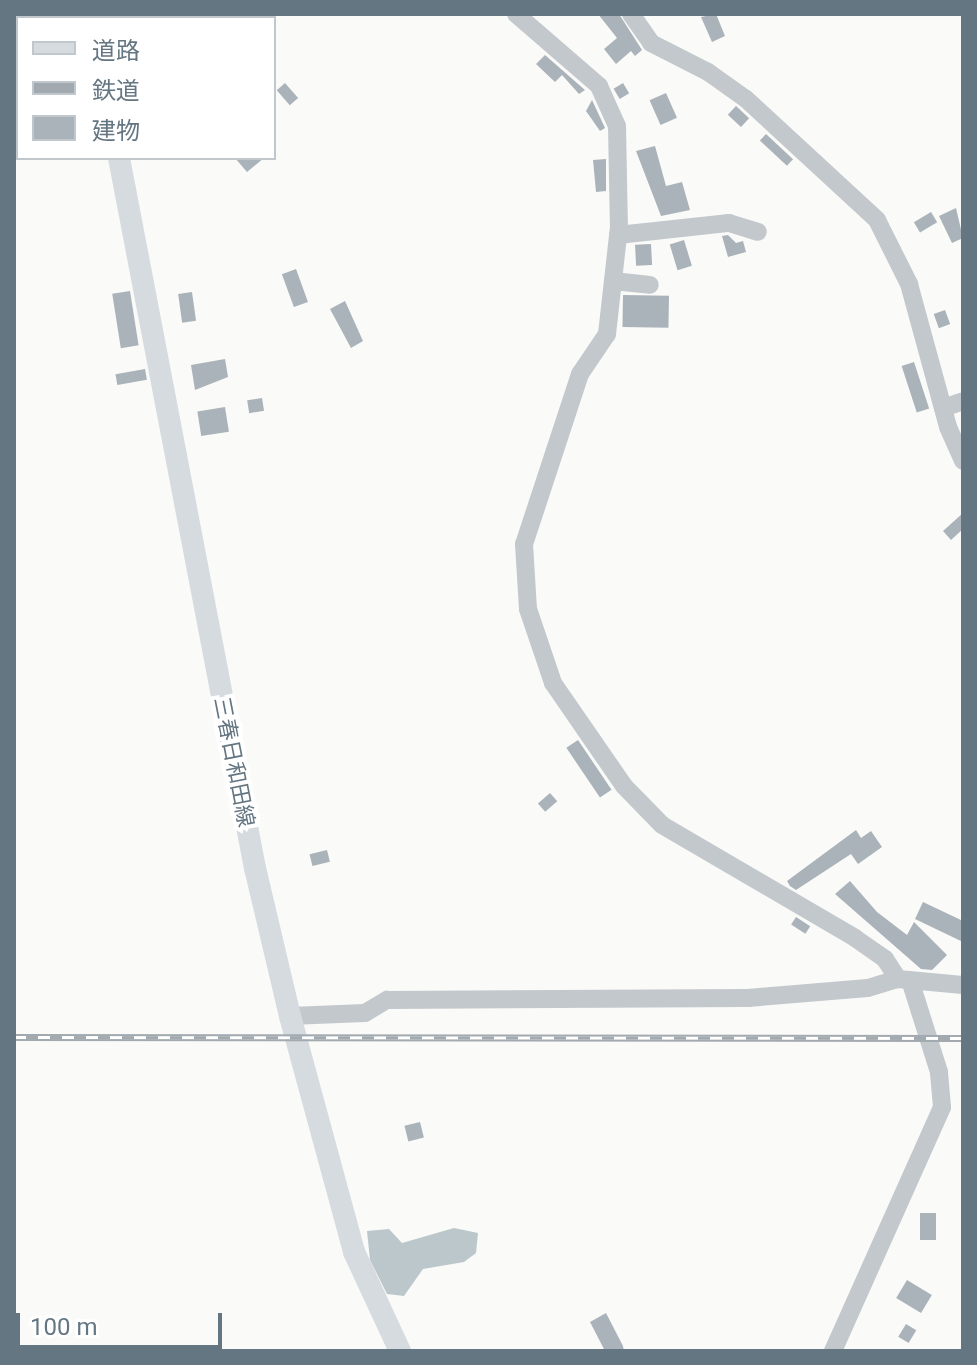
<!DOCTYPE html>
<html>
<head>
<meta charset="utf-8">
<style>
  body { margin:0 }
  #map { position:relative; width:977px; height:1365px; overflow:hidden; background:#fafaf8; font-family:Roboto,"Noto Sans JP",sans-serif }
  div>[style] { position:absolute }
  .water>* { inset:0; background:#bbc7cb }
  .building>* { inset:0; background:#aab3b9; transform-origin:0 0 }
  .minor>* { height:18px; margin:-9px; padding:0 9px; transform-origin:9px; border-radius:9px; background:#c3c8cc }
  .major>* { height:22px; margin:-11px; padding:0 11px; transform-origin:11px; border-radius:11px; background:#d6dbdf }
  .rail>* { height:7px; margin-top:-3.5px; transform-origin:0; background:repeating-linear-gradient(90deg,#fff 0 12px,#a2aab0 0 24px); box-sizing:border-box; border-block:2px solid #a2aab0 }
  span { translate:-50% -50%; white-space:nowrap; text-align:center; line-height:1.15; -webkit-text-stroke:8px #fff; paint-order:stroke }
  .street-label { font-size:22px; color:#657683 }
  .frame { position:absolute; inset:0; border:16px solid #657683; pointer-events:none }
  .legend { position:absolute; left:16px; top:16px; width:260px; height:144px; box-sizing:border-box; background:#fff; border:2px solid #c1c8cd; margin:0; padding:10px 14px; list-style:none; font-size:24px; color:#657683 }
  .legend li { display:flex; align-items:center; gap:16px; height:40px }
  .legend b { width:40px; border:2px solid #c1c8cd }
  .scale { position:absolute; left:16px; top:1313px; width:206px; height:36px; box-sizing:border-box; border:4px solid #657683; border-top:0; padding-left:10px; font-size:24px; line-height:28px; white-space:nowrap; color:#657683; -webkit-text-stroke:6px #fff; paint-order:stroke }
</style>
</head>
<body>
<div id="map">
  <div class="water">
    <div style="clip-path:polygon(454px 1228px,478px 1233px,476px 1253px,464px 1262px,423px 1269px,404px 1296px,387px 1294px,370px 1260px,367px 1231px,389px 1229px,402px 1243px)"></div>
  </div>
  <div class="building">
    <div style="clip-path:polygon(598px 14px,619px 14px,642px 50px,635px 56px,631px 51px,616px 64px,604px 49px,617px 38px)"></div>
    <div style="clip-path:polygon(716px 14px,725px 36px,712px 42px,701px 17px)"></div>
    <div style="clip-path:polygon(545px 55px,585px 90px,579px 94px,562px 75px,555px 82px,536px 64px)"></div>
    <div style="left:285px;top:83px;width:20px;height:11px;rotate:49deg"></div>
    <div style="left:623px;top:83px;width:12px;height:11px;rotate:59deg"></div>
    <div style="left:666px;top:93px;width:27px;height:18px;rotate:66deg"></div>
    <div style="clip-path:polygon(592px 100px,605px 128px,600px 131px,586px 111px)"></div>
    <div style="left:736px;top:106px;width:18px;height:12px;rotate:43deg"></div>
    <div style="left:766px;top:134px;width:37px;height:9px;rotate:43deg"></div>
    <div style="clip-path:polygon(655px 146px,666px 186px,682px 182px,690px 210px,661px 216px,636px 151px)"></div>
    <div style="clip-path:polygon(235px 158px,264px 158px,247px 172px)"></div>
    <div style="clip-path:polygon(606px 159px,606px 191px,596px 192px,593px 160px)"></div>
    <div style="clip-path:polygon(956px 208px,963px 238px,952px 243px,939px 216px)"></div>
    <div style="left:931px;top:212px;width:12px;height:20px;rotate:59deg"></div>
    <div style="clip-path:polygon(728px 235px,736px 243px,743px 241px,746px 252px,728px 257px,722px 236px)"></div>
    <div style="left:684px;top:240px;width:27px;height:15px;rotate:73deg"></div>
    <div style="left:651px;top:244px;width:21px;height:16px;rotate:87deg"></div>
    <div style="left:296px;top:269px;width:35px;height:15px;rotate:70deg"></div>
    <div style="left:130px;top:291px;width:55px;height:18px;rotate:81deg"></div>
    <div style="left:192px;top:292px;width:29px;height:14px;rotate:82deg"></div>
    <div style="left:623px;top:295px;width:46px;height:32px;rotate:1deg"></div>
    <div style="clip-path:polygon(345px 301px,363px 341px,351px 348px,330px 309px)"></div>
    <div style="left:945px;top:310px;width:15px;height:12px;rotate:70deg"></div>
    <div style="clip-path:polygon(225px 359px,228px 377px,195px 390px,191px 365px)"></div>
    <div style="left:914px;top:362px;width:49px;height:13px;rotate:72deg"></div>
    <div style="left:145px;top:369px;width:11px;height:30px;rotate:80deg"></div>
    <div style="left:262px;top:398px;width:13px;height:15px;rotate:81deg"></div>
    <div style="left:225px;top:407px;width:25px;height:28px;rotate:81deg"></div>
    <div style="clip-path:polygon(963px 513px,963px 529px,951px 540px,943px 531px)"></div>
    <div style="left:578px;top:740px;width:60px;height:14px;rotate:56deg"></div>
    <div style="left:550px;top:793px;width:11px;height:16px;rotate:49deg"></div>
    <div style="clip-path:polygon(856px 830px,861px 838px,871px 831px,882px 847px,858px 864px,851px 854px,796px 890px,790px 886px,787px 881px)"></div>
    <div style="left:327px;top:850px;width:12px;height:18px;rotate:76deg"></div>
    <div style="clip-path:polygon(850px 881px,877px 912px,907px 935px,914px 922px,947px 955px,932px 970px,921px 969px,835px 894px)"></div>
    <div style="clip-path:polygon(923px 902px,963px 921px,963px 942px,915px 919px)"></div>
    <div style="left:796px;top:917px;width:17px;height:9px;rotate:33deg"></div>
    <div style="left:420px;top:1122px;width:16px;height:16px;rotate:76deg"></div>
    <div style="left:920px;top:1213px;width:16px;height:27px"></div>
    <div style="left:907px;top:1280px;width:29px;height:21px;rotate:31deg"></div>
    <div style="clip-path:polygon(606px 1313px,623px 1346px,624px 1351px,605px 1351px,590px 1322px)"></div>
    <div style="left:906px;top:1324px;width:12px;height:15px;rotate:31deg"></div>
  </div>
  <div class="minor">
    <div style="left:516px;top:14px;width:110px;rotate:40.9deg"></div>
    <div style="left:599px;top:86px;width:44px;rotate:65.8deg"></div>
    <div style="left:617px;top:126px;width:101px;rotate:88.9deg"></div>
    <div style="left:619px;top:227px;width:108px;rotate:96.4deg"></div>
    <div style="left:607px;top:334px;width:48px;rotate:124deg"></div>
    <div style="left:580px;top:374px;width:179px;rotate:108.2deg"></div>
    <div style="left:524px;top:544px;width:65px;rotate:86.5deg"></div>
    <div style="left:528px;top:609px;width:78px;rotate:71.3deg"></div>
    <div style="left:553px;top:683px;width:125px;rotate:55.4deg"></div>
    <div style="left:624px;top:786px;width:54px;rotate:45.7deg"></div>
    <div style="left:662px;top:825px;width:224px;rotate:30.3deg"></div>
    <div style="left:855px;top:938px;width:37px;rotate:35deg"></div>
    <div style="left:885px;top:959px;width:24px;rotate:57deg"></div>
    <div style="left:631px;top:14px;width:35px;rotate:55deg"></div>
    <div style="left:651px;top:43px;width:64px;rotate:27deg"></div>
    <div style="left:708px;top:72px;width:47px;rotate:35.4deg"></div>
    <div style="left:746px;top:99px;width:178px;rotate:42.7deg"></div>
    <div style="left:877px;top:220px;width:72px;rotate:63.4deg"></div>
    <div style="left:909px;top:284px;width:148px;rotate:74.7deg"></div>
    <div style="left:948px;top:427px;width:37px;rotate:66deg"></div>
    <div style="left:618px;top:235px;width:112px;rotate:-6.2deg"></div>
    <div style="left:729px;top:223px;width:30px;rotate:17deg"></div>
    <div style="left:613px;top:281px;width:37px;rotate:6deg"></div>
    <div style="left:943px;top:408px;width:21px;rotate:-19deg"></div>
    <div style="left:290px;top:1016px;width:75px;rotate:-2.3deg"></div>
    <div style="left:365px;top:1013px;width:26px;rotate:-31deg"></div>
    <div style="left:387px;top:1000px;width:361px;rotate:-0.3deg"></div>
    <div style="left:748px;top:998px;width:120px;rotate:-4.8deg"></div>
    <div style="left:868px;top:988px;width:31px;rotate:-17deg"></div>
    <div style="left:898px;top:979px;width:65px;rotate:5.3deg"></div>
    <div style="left:833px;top:1351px;width:267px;rotate:-65.9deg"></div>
    <div style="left:942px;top:1107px;width:35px;rotate:-95deg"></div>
    <div style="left:939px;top:1072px;width:96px;rotate:-107.5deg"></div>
  </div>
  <div class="major">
    <div style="left:91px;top:14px;width:4px;rotate:76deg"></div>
    <div style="left:119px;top:158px;width:723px;rotate:79.16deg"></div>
    <div style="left:255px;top:868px;width:152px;rotate:76.7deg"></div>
    <div style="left:290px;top:1016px;width:245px;rotate:74.8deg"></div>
    <div style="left:354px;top:1252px;width:109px;rotate:65.1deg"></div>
  </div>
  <div class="rail">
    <div style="left:14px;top:1037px;width:949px;rotate:0.06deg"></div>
  </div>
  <div class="street-label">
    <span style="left:234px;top:762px;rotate:79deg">三春日和田線</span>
  </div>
  <div class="frame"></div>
  <ul class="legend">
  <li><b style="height:10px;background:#d6dbdf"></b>道路</li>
  <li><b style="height:10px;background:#a2aab0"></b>鉄道</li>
  <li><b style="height:22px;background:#aab3b9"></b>建物</li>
  </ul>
  <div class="scale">100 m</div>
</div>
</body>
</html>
